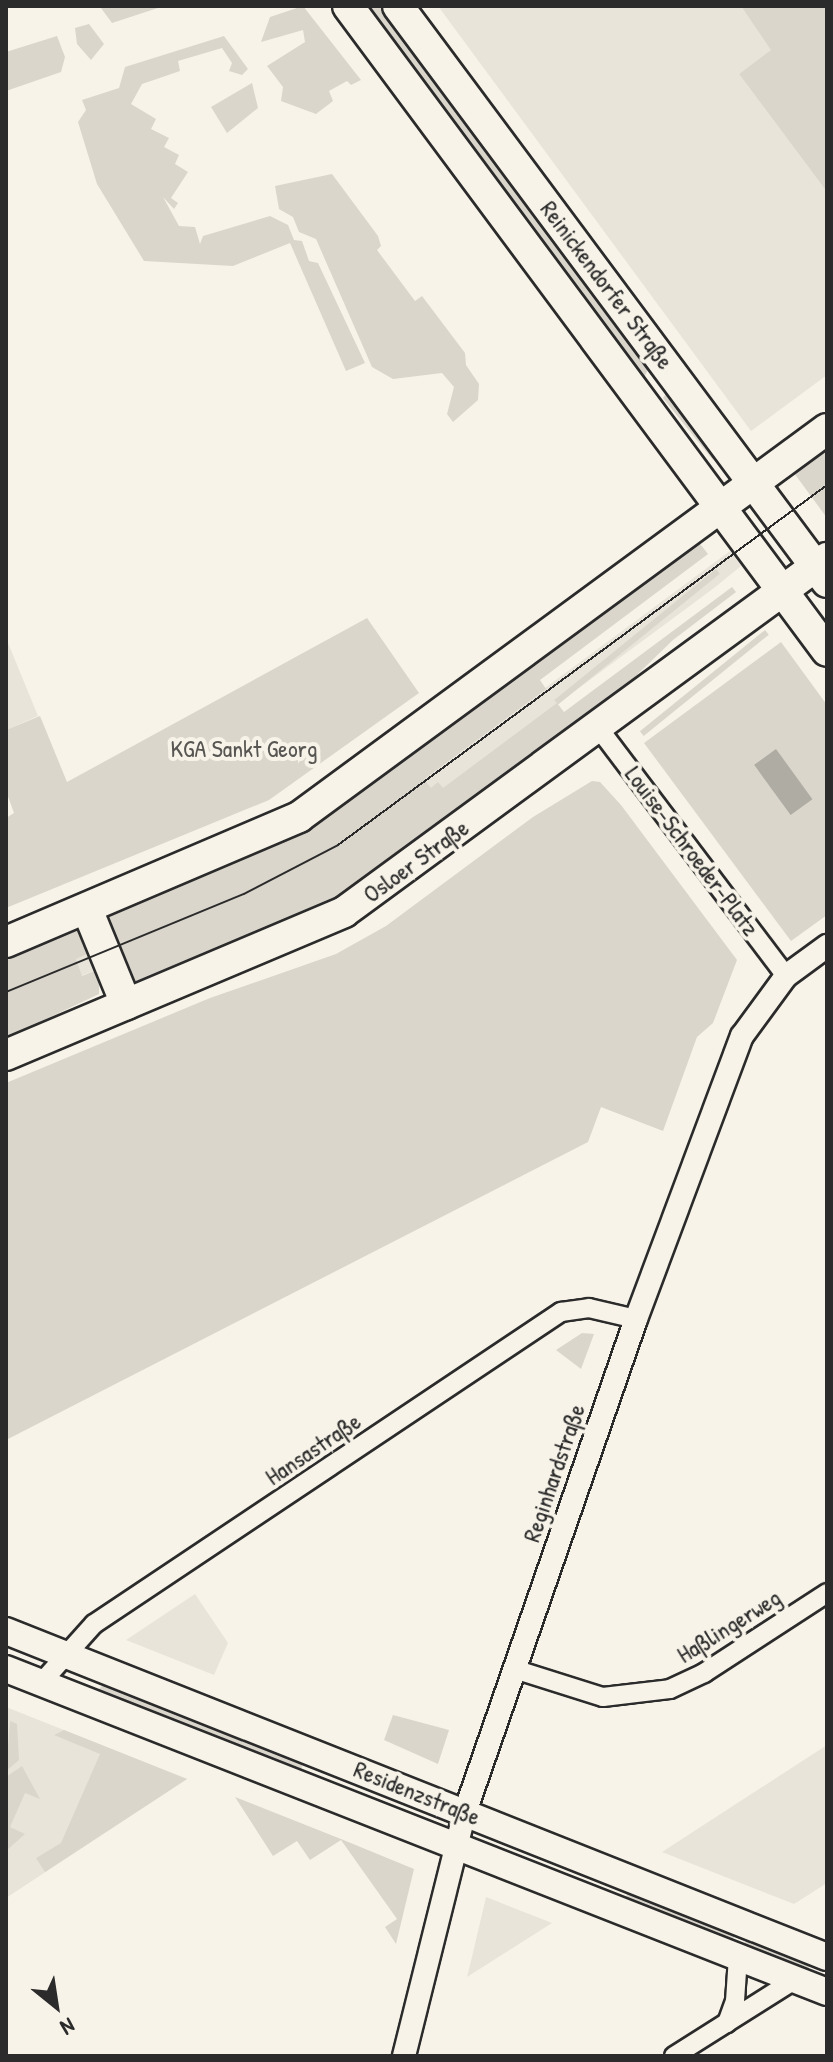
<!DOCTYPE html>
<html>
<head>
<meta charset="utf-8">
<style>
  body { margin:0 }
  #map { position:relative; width:833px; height:2062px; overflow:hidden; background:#f7f3e8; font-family:"Patrick Hand",sans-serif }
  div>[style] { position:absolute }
  .built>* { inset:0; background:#e8e4da; transform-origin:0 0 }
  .green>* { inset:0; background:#dad6cc; transform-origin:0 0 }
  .water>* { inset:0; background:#afaca4; transform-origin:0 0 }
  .roads { filter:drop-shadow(2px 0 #2b2b2b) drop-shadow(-2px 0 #2b2b2b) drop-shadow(0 2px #2b2b2b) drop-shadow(0 -2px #2b2b2b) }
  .minor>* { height:18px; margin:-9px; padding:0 9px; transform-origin:9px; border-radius:9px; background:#f7f3e8 }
  .tertiary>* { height:22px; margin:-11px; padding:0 11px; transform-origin:11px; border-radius:11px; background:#f7f3e8 }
  .secondary>* { height:26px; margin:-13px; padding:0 13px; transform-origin:13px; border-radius:13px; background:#f7f3e8 }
  .primary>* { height:30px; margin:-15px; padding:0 15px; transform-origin:15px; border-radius:15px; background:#f7f3e8 }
  .tram>* { height:2px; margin:-1px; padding:0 1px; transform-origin:1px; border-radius:1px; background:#2b2b2b }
  span { translate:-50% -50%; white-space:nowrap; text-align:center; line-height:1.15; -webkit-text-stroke:8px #f7f3e8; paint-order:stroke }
  .street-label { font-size:24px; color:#2b2b2b }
  .park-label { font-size:24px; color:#575653 }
  .frame { position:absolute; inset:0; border:8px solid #2b2b2b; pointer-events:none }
  .north { position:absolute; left:16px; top:1966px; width:80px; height:80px; -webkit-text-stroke:6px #f7f3e8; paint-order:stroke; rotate:150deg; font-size:22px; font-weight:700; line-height:32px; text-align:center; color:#2b2b2b }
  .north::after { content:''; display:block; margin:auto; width:28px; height:36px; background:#2b2b2b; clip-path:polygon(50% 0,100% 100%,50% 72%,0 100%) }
</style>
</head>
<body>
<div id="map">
  <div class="built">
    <div style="clip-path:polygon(438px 6px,741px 6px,772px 50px,739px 74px,827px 192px,827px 375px,751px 431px)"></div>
    <div style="clip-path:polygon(730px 551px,741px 566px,714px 588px,395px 824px,382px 809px)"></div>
    <div style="clip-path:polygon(6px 638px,38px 716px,6px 730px)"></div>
    <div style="left:92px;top:952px;width:18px;height:93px;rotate:68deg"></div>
    <div style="clip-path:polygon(195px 1594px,228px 1643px,214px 1675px,126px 1640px)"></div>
    <div style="clip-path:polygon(6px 1707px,187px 1779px,6px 1898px)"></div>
    <div style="clip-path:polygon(827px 1745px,827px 1883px,794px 1904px,662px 1852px)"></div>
    <div style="clip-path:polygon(486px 1897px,552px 1923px,467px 1977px,472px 1957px)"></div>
  </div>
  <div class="green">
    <div style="clip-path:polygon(108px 6px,164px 6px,112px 23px,101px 8px)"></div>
    <div style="clip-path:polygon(303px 6px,361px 80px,351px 85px,347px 81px,329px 91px,333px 101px,316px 114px,281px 101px,283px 87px,267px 66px,305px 42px,303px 30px,261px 42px,270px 17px)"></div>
    <div style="clip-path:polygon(381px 6px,649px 367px,645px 376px,638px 374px,368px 7px)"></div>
    <div style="clip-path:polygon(741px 6px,827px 6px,827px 192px,739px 74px,771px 50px)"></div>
    <div style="clip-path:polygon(89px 24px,104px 44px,91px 60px,77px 44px,75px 28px)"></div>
    <div style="clip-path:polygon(57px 36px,65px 57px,61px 72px,6px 91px,6px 52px)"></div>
    <div style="clip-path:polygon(224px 36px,248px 69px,242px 75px,229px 71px,232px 63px,222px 48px,178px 61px,180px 71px,142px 84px,131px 104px,156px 119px,151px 129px,169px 138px,164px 147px,179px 155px,175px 164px,188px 172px,171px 198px,178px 203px,174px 209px,163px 197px,179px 226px,195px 227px,200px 244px,203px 236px,270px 216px,288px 225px,294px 240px,302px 241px,309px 261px,318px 263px,365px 363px,346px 371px,290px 243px,233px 266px,144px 261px,97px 184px,78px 122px,86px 110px,82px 100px,119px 88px,125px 67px)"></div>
    <div style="clip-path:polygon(252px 83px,258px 108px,227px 133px,211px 107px)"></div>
    <div style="clip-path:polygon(332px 174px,378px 236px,381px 246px,377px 250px,409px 293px,415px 301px,422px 296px,465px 353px,466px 365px,479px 384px,478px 400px,453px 422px,447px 414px,454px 387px,442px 373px,393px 379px,372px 367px,316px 239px,299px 232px,293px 217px,279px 209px,275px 186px)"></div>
    <div style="clip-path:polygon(666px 394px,714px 455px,713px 460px,663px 398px)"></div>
    <div style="clip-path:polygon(827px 448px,827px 518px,794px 473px)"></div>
    <div style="clip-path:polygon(697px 540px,708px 554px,540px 680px,546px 689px,424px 779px,431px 788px,438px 782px,443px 788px,557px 703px,564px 712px,732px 587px,736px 592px,673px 640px,615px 696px,346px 895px,132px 983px,108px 915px,301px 832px)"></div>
    <div style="left:716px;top:569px;width:6px;height:208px;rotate:51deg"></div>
    <div style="clip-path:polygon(367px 618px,419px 693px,269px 800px,6px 908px,6px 818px,14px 813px,6px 791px,6px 730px,40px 716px,67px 782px)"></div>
    <div style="left:765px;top:630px;width:6px;height:161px;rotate:51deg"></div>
    <div style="clip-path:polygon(781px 642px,827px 705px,827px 915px,791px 941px,644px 743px)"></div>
    <div style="clip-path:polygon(592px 781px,600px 782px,621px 805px,737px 960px,713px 1023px,697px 1037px,663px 1131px,601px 1107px,588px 1142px,6px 1440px,6px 1083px,210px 998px,336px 954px,386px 926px,533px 817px)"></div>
    <div style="clip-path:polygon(79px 930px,92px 952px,76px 959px,82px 976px,99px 969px,99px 994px,6px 1038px,6px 958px)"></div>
    <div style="clip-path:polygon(582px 1333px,594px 1334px,581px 1369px,556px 1350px)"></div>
    <div style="clip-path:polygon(106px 1682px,303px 1762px,302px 1767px,300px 1771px,95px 1693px)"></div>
    <div style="clip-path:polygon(393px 1715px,449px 1730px,438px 1764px,384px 1740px)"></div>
    <div style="clip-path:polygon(10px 1721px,17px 1724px,19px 1760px,6px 1771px)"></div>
    <div style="clip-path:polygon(64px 1730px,187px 1779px,45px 1872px,36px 1858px,61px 1843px,100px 1754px,54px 1735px)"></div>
    <div style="clip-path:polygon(22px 1766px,40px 1799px,25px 1793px,10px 1827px,25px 1834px,6px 1851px,6px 1777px)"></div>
    <div style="clip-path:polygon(235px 1797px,341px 1839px,414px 1869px,396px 1944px,385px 1927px,397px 1919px,341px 1840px,310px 1860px,297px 1841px,273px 1856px)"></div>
    <div style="clip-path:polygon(629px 1889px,742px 1933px,726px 1942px,625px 1900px)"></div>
    <div style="clip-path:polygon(754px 1937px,812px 1960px,806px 1974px,737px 1947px)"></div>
  </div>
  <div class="water">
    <div style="left:776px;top:749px;width:62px;height:27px;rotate:54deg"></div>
  </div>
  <div class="roads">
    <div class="minor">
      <div style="left:597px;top:726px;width:313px;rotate:52.9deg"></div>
      <div style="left:514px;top:1669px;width:93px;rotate:17.5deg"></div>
      <div style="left:603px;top:1697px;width:67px;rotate:-6.8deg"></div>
      <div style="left:670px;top:1689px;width:38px;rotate:-25deg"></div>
      <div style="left:704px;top:1673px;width:147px;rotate:-33deg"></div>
      <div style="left:41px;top:1683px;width:79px;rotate:-48.1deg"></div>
      <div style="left:94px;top:1624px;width:562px;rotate:-33.75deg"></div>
      <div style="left:561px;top:1312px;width:28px;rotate:-8deg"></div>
      <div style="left:589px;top:1308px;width:48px;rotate:13.2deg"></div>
      <div style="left:727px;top:2023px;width:23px;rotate:-70deg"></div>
      <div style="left:735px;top:2001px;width:44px;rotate:-86.1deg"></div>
      <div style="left:674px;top:2056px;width:144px;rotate:-32.3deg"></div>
    </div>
    <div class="tertiary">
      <div style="left:404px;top:2056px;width:252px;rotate:-76deg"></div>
      <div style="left:465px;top:1812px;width:522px;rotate:-70.87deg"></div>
      <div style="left:636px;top:1319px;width:302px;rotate:-69.5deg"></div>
      <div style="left:742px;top:1036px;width:74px;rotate:-53.7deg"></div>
      <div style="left:786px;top:976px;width:51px;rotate:-36.2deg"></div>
    </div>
    <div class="secondary">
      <div style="left:6px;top:1631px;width:883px;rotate:21.66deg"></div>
      <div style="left:6px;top:1669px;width:882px;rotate:21.48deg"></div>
    </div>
    <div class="primary">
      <div style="left:348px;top:6px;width:803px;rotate:53.4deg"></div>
      <div style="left:398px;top:6px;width:718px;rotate:53.32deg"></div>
      <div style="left:87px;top:909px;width:103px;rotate:67.7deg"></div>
      <div style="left:6px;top:942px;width:319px;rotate:-23.1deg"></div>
      <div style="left:299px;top:817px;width:655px;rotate:-36.31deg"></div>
      <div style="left:6px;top:1055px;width:367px;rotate:-22.9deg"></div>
      <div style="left:344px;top:912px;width:599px;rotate:-36.24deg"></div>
    </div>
  </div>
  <div class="tram">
    <div style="left:6px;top:992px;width:257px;rotate:-22.4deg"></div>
    <div style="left:244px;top:894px;width:106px;rotate:-27.5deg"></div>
    <div style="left:338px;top:845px;width:607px;rotate:-36.36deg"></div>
  </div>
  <div class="street-label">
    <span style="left:607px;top:285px;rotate:53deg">Reinickendorfer Straße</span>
    <span style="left:692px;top:851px;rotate:53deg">Louise-Schroeder-Platz</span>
    <span style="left:416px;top:861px;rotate:-36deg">Osloer Straße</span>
    <span style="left:313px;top:1449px;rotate:-34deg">Hansastraße</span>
    <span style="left:554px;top:1473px;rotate:-71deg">Reginhardstraße</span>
    <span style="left:729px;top:1626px;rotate:-32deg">Haßlingerweg</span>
    <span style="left:417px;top:1793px;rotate:22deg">Residenzstraße</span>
  </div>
  <div class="park-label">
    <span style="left:244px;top:749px">KGA Sankt Georg</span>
  </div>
  <div class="frame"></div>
  <div class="north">N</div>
</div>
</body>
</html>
